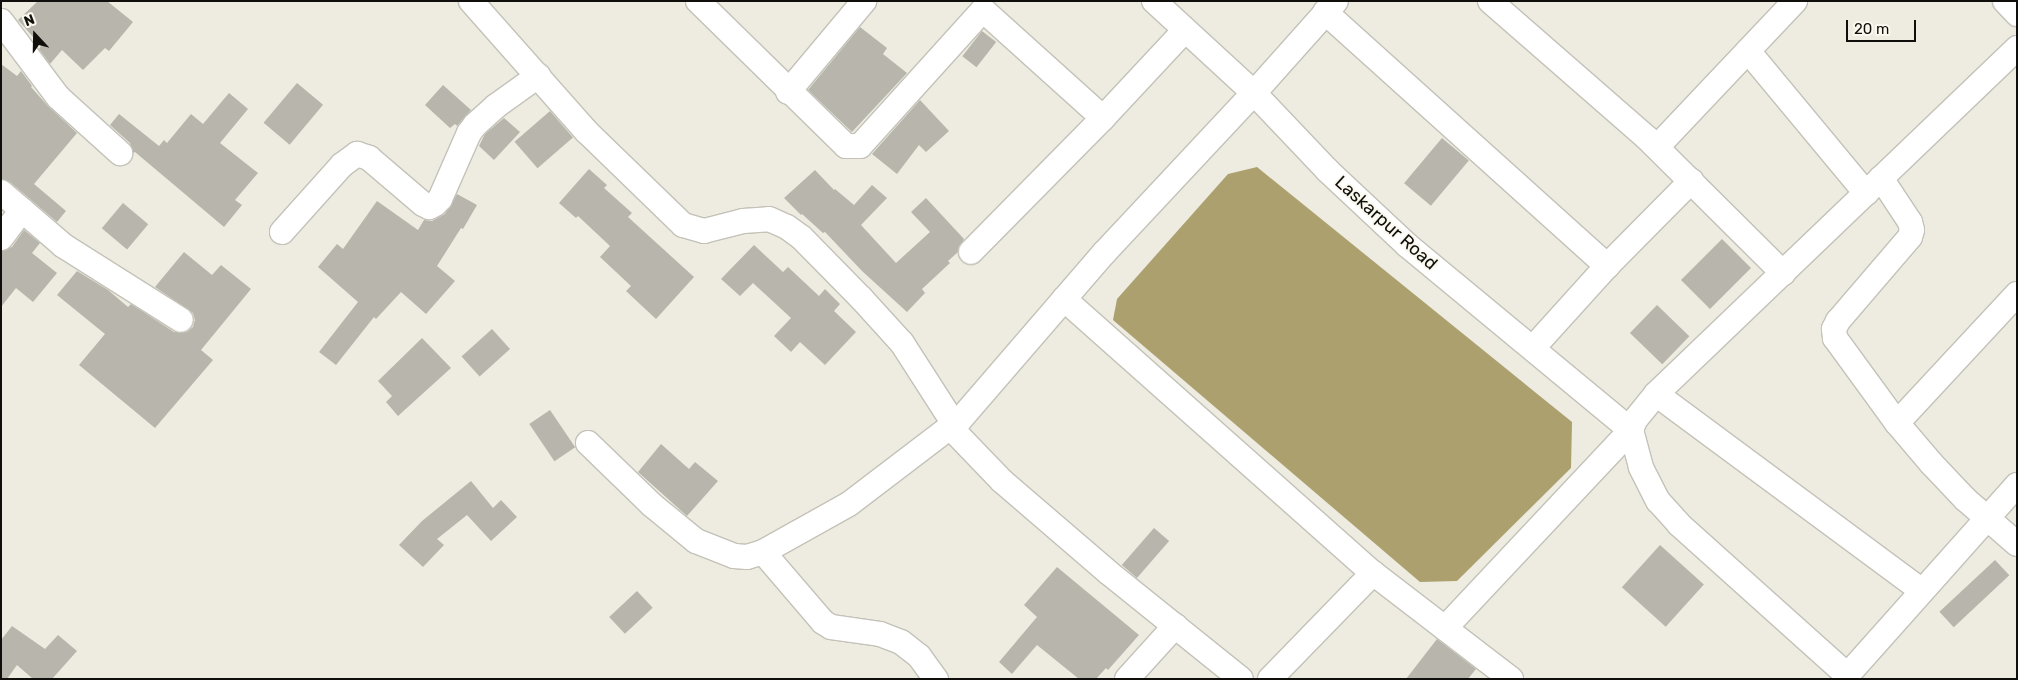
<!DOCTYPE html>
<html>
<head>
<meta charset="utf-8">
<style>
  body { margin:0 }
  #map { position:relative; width:2018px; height:680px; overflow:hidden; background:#eeece1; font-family:Rubik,sans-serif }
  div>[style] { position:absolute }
  .water>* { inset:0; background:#aba06e }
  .building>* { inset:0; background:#b7b5ac; transform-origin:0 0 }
  .roads { filter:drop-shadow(1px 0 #c4c2b8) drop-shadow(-1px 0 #c4c2b8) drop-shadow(0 1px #c4c2b8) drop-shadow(0 -1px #c4c2b8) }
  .minor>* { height:24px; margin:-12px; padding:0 12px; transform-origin:12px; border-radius:12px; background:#fff }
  span { translate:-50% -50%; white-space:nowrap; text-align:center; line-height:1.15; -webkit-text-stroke:4px #fbf9ef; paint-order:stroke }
  .street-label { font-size:18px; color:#100f0b }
  .frame { position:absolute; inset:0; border:2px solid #100f0b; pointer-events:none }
  .north { position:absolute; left:10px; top:10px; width:50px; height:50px; -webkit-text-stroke:4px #fbf9ef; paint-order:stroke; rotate:339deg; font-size:14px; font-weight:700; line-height:20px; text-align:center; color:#100f0b }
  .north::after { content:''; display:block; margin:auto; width:18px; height:22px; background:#100f0b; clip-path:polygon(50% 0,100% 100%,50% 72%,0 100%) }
  .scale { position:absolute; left:1846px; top:20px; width:70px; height:22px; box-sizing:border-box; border:2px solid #100f0b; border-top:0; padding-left:6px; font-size:15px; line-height:18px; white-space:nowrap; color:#100f0b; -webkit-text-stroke:4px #fbf9ef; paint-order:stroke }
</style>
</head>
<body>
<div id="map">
  <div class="water">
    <div style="clip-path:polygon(1257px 167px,1572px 422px,1571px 468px,1457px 581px,1420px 582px,1113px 320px,1117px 299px,1228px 174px)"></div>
  </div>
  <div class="building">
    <div style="clip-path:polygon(38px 1px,107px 1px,133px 22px,109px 51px,105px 48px,83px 70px,62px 50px,50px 64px,39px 49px,41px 46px,18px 20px)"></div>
    <div style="clip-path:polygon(860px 27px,887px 48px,883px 54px,907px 73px,852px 132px,808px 90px)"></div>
    <div style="left:982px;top:31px;width:18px;height:32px;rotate:38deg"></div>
    <div style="clip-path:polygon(1px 64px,17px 76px,21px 71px,32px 86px,31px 87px,47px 105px,77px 133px,34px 184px,66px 211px,57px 222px,10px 182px,1px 179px)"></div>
    <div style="left:297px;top:83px;width:34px;height:52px;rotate:40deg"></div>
    <div style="clip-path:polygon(443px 85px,471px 110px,457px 126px,455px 124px,450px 128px,425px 105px)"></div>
    <div style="clip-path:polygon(229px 93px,248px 109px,220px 143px,258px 173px,235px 200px,242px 205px,224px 227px,135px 152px,133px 153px,130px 143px,110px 125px,119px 114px,159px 146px,164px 140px,167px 143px,191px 114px,203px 124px)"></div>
    <div style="clip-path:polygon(920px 100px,949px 131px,926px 152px,919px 145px,897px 174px,872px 154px)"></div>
    <div style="left:550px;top:111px;width:35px;height:47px;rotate:49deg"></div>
    <div style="clip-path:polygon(504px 118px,520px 132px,494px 160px,479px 146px,485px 134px)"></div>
    <div style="left:1442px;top:138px;width:35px;height:59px;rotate:40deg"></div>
    <div style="clip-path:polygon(589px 169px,607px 185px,604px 188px,632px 213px,628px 217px,694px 277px,656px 319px,626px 291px,631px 286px,600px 257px,610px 246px,578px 216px,576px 218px,559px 203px)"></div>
    <div style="clip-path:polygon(815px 170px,834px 190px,835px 189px,854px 205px,872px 185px,887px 198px,861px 225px,896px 263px,930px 232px,911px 212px,926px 198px,964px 239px,958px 252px,948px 261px,950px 263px,922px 289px,925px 293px,907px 312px,862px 271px,825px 232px,823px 233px,802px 214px,801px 215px,784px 198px)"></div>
    <div style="clip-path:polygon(457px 194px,477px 205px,463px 229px,461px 228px,437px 266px,455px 281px,426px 314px,401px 292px,376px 319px,374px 317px,336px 365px,319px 352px,358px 302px,318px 267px,337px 244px,343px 249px,377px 201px,418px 230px,424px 220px,432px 221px,445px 214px)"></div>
    <div style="left:123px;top:203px;width:33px;height:33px;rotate:40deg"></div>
    <div style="clip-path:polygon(24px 230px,40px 243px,32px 253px,57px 273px,33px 302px,16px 288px,1px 307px,1px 251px,12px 247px)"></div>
    <div style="left:1722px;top:239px;width:41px;height:58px;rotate:45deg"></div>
    <div style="clip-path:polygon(754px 245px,783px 272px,788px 267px,819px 296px,825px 289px,840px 304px,834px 311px,856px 332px,825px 365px,800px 342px,791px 352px,774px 336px,791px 318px,753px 283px,740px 296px,721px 279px)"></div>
    <div style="clip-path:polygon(184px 252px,212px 275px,221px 265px,251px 289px,201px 350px,213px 360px,155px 428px,79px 365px,105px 334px,57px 295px,77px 271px,108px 290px,128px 307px,131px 304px,174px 332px,187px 332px,193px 327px,195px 320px,193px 313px,155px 287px)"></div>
    <div style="left:1657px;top:305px;width:45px;height:39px;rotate:44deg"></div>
    <div style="left:492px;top:329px;width:27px;height:41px;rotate:48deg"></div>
    <div style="clip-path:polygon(422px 338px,451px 368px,398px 416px,386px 402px,392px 396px,378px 381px)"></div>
    <div style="left:550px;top:410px;width:45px;height:25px;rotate:56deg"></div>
    <div style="clip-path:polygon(661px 444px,689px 469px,695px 462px,718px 481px,687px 516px,638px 472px)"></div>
    <div style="clip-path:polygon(471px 481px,493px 508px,501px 500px,517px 517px,491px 541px,467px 515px,437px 539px,444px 545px,423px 567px,399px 545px,422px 521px)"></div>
    <div style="left:1154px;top:528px;width:20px;height:49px;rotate:41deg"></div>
    <div style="left:1660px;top:545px;width:59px;height:57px;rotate:42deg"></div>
    <div style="left:1995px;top:560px;width:21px;height:76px;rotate:47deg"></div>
    <div style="clip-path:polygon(1057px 567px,1139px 635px,1108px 670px,1106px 668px,1096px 679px,1079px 679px,1037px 645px,1012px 674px,999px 662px,1037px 617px,1024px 605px)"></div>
    <div style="left:637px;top:591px;width:23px;height:38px;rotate:47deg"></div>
    <div style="clip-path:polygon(12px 626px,45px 649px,58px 635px,77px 651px,52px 679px,33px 679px,17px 665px,7px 679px,1px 679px,1px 640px)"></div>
    <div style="clip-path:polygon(1437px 639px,1476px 669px,1468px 679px,1406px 679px)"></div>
  </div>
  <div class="roads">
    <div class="minor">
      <div style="left:471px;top:1px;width:174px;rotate:48.5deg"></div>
      <div style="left:586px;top:131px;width:135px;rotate:44.1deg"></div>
      <div style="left:683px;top:225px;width:22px;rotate:16deg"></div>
      <div style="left:704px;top:231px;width:40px;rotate:-14.4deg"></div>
      <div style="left:743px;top:221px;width:26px;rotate:-4deg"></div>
      <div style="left:769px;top:219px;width:20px;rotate:24deg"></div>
      <div style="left:787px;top:227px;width:17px;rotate:36deg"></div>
      <div style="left:801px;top:237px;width:86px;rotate:45.5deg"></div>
      <div style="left:861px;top:298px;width:61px;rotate:47.7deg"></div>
      <div style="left:902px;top:343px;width:96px;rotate:57.3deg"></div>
      <div style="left:954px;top:424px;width:6px;rotate:-31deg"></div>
      <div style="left:959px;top:421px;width:223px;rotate:-49.2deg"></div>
      <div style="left:1105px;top:252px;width:218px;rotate:-46.9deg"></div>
      <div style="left:1254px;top:93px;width:123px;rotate:-48.3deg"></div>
      <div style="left:698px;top:1px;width:207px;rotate:44.4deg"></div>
      <div style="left:846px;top:146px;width:14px"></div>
      <div style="left:860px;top:146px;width:183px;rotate:-47.9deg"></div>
      <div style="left:983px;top:10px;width:161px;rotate:42deg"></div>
      <div style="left:1103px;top:118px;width:188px;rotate:134.6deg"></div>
      <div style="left:1154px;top:1px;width:136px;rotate:42.6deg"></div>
      <div style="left:1254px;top:93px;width:108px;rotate:46.5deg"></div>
      <div style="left:1328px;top:171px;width:108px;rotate:43.1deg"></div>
      <div style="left:1407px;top:245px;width:291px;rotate:39.6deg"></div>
      <div style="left:1631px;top:430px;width:272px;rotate:133.2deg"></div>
      <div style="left:1490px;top:1px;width:208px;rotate:41.1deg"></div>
      <div style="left:1647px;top:138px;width:192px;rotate:44.8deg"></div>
      <div style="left:2005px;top:1px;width:18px;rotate:47deg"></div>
      <div style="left:1325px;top:12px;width:380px;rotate:42deg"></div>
      <div style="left:1607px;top:266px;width:110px;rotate:132.1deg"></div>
      <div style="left:1px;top:21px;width:95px;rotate:53.1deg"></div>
      <div style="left:58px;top:97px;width:84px;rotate:42.1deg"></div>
      <div style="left:1748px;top:51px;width:185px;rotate:50.3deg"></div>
      <div style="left:788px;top:92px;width:119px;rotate:-50.1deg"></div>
      <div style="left:1103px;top:118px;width:120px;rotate:-47deg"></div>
      <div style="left:1657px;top:147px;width:201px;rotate:-46.6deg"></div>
      <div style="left:1881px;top:178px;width:53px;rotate:56.6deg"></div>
      <div style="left:1910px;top:222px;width:8px;rotate:76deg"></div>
      <div style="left:1912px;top:230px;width:7px;rotate:106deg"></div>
      <div style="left:1910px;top:237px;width:111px;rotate:130.6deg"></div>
      <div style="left:1838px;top:321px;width:9px;rotate:117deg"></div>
      <div style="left:1834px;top:329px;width:9px;rotate:84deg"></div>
      <div style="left:1835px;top:338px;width:105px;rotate:53.9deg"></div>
      <div style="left:1897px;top:423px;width:52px;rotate:49.6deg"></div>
      <div style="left:1931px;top:463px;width:50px;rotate:46.6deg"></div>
      <div style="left:1965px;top:499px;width:69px;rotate:40.9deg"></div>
      <div style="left:1px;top:192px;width:83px;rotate:40.6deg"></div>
      <div style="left:64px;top:246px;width:138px;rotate:32.3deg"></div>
      <div style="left:282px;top:232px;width:90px;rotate:-48.2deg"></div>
      <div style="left:342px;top:165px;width:19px;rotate:-36deg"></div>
      <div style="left:357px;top:154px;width:13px;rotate:18deg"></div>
      <div style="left:369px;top:158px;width:71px;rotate:40.4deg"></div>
      <div style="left:423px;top:204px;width:7px;rotate:27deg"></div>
      <div style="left:429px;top:207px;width:7px;rotate:-27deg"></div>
      <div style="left:435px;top:204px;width:7px;rotate:-45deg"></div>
      <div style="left:440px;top:199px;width:72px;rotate:-66.3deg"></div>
      <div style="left:469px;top:133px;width:10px;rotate:-53deg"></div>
      <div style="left:475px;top:125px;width:28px;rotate:-42deg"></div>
      <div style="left:496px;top:106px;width:52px;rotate:-35.5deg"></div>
      <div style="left:1px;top:238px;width:35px;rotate:-53deg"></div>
      <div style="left:1607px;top:266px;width:120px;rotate:-45.3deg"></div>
      <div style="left:1064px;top:299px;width:413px;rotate:41.6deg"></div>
      <div style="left:1656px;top:394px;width:330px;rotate:36.5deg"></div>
      <div style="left:1897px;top:423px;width:176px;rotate:-47.1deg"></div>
      <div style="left:950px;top:427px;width:75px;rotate:46.1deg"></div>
      <div style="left:1002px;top:481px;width:141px;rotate:40.7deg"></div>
      <div style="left:1109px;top:573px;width:169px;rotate:38.8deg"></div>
      <div style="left:588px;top:443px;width:89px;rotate:44.1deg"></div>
      <div style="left:652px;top:505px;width:57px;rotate:39.3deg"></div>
      <div style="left:696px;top:541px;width:41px;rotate:21.5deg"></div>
      <div style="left:734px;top:556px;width:13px;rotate:4deg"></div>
      <div style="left:747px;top:557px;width:17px;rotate:-17deg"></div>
      <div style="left:763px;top:552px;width:98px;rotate:-29.2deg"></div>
      <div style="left:849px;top:504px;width:132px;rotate:-37.3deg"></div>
      <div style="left:763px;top:552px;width:92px;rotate:49.4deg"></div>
      <div style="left:823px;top:622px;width:9px;rotate:32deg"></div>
      <div style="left:831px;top:627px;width:49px;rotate:8.1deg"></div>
      <div style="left:880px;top:634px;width:22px;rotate:21deg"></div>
      <div style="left:901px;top:642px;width:23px;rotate:38deg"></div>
      <div style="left:919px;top:656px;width:29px;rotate:54deg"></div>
      <div style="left:1847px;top:675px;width:226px;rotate:-138.1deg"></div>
      <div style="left:1679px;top:524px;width:31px;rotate:-132deg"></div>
      <div style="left:1658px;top:501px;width:38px;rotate:-117deg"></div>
      <div style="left:1641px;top:467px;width:38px;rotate:-105deg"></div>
      <div style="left:1631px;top:430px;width:11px;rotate:-68deg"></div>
      <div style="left:1635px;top:420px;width:33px;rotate:-51deg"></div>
      <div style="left:1656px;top:394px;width:500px;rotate:-43.78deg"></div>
      <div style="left:1127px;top:679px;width:72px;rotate:-47.8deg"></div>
      <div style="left:1270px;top:679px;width:148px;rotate:-45.8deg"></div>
      <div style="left:1373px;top:573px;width:174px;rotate:37.5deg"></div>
      <div style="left:1844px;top:679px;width:260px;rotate:-48.3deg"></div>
    </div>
  </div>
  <div class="street-label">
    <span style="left:1386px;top:223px;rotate:42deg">Laskarpur Road</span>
  </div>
  <div class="frame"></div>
  <div class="north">N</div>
  <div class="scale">20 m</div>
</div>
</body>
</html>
